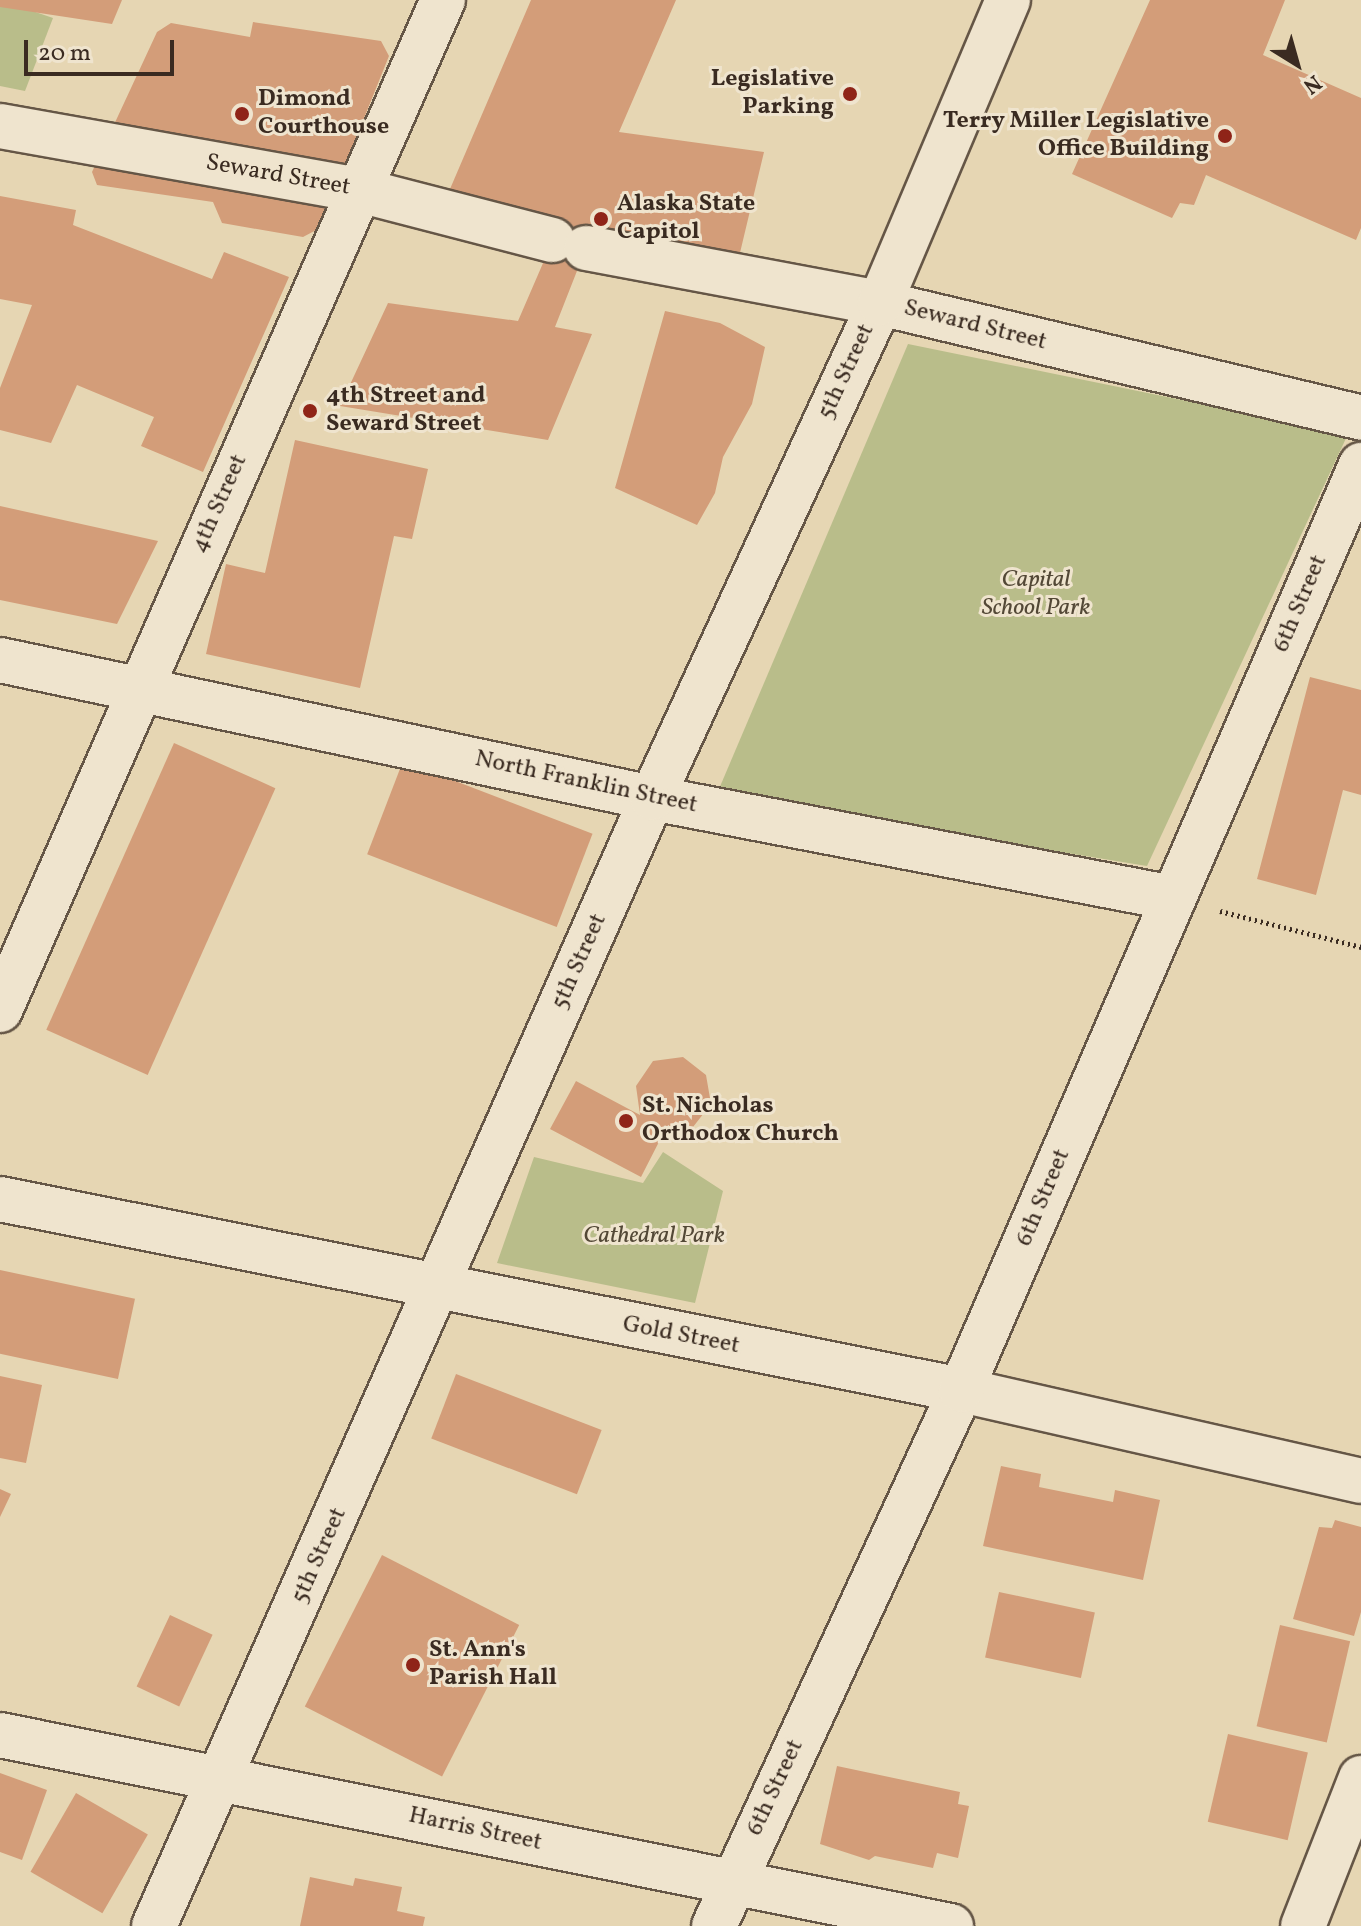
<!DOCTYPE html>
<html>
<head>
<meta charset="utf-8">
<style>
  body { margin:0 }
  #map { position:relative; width:1361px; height:1926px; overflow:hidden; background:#e6d6b3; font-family:Vollkorn,serif }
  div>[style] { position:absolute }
  .green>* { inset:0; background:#b9bd8a }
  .building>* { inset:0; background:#d39d79; transform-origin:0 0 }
  .path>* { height:5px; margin-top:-2.5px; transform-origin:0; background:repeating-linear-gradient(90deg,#3a2b21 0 2px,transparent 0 6px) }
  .roads { filter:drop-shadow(2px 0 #655646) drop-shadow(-2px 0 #655646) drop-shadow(0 2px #655646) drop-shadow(0 -2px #655646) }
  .street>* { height:44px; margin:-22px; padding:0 22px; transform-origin:22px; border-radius:22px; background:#efe4ce }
  .secondary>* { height:44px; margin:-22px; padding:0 22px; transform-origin:22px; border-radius:22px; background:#efe4ce }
  .dots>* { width:22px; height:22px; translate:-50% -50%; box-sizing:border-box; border:4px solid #efe4ce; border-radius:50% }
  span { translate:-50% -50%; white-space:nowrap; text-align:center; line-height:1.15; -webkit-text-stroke:6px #efe4ce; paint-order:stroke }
  .poi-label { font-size:24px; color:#3a2b21; font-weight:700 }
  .right { translate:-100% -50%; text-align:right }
  .left { translate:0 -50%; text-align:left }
  .street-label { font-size:24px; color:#3a2b21 }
  .park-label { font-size:24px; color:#534836; font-style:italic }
  .north { position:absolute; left:1257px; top:24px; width:80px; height:80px; -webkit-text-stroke:6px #efe4ce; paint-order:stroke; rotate:143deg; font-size:22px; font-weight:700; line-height:32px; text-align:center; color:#3a2b21 }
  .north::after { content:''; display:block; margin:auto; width:28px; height:36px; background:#3a2b21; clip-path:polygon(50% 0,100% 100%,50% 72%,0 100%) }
  .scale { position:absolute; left:24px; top:40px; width:150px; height:36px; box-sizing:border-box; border:4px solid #3a2b21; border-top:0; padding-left:10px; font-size:24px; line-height:28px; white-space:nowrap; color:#3a2b21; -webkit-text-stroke:6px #efe4ce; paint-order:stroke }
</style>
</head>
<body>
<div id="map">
  <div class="green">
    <div style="clip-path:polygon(0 0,53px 18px,25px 91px,0 86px)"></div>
    <div style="clip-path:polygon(908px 344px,1348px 434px,1147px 866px,716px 796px)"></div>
    <div style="clip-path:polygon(663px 1152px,723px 1191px,695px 1303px,497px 1263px,534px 1157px,643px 1183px)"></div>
  </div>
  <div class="building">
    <div style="clip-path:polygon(0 0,122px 0,112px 24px,0 7px)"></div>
    <div style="clip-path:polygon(531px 0,676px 0,619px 132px,764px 152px,734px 278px,586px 248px,555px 327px,592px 334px,548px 440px,340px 406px,388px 303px,518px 321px,553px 240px,444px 203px)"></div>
    <div style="clip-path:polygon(1150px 0,1285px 0,1263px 55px,1361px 98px,1361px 228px,1356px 240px,1206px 175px,1194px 205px,1180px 203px,1172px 218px,1072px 174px)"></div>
    <div style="clip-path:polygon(253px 22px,381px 41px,389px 56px,320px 228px,303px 237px,222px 223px,213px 202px,97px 185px,92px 172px,157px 32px,171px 23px,250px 37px)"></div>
    <div style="clip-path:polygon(0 196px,76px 210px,73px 225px,212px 279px,224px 252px,289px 277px,203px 472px,141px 446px,154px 417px,77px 385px,51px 443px,0 430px,0 388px,32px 305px,0 299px)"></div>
    <div style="clip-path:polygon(665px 311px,720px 323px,765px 347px,752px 404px,723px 457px,715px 493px,697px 525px,615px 488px)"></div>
    <div style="clip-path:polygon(295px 440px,428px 469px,412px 539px,394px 536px,360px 688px,206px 654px,226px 564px,265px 573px)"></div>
    <div style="clip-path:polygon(0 506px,158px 541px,117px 624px,0 600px)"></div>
    <div style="clip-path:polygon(1310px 677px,1361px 690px,1361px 795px,1343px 790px,1316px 895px,1257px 879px)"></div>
    <div style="left:174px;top:743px;width:111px;height:314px;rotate:24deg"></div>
    <div style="left:403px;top:761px;width:203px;height:100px;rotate:21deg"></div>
    <div style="clip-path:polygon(683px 1057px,706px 1075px,711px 1104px,693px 1127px,664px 1132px,641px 1177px,550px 1129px,576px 1081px,640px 1115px,636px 1086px,653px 1061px)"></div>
    <div style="left:0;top:1270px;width:138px;height:82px;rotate:12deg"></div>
    <div style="left:456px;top:1374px;width:156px;height:69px;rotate:21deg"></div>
    <div style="clip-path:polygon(0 1376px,42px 1385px,26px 1463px,0 1458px)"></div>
    <div style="clip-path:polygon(1001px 1466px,1041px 1474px,1039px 1487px,1113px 1502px,1115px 1490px,1160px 1500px,1143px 1580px,983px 1546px)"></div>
    <div style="clip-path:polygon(0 1489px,11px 1494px,0 1517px)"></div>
    <div style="clip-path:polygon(1335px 1520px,1361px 1527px,1361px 1612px,1354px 1636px,1293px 1619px,1319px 1527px,1332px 1528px)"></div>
    <div style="left:382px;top:1555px;width:154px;height:170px;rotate:27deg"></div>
    <div style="left:999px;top:1592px;width:98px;height:67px;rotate:12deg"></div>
    <div style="left:170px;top:1615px;width:47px;height:79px;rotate:25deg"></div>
    <div style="left:1280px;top:1625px;width:72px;height:104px;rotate:13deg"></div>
    <div style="left:1228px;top:1734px;width:82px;height:90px;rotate:13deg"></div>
    <div style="clip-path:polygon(837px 1766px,960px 1792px,958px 1804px,969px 1806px,958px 1858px,937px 1853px,933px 1868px,875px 1856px,869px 1860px,820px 1844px)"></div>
    <div style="clip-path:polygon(0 1773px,47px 1790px,22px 1860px,0 1852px)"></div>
    <div style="left:76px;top:1793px;width:83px;height:91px;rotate:30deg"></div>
    <div style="clip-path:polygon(310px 1877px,353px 1886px,355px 1878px,402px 1887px,397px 1911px,425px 1917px,423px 1926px,300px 1926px)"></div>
  </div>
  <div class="path">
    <div style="left:1220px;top:911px;width:146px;rotate:14.3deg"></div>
  </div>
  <div class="roads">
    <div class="street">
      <div style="left:0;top:126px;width:365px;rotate:10.1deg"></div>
      <div style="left:359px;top:190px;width:200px;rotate:14.5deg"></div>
      <div style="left:586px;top:248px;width:299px;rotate:10.6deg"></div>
      <div style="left:880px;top:303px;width:495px;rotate:13.4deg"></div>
      <div style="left:0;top:660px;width:666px;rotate:11.95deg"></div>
      <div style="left:652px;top:798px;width:531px;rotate:10.87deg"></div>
      <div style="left:0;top:1010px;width:1103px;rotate:-66.32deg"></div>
      <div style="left:0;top:1199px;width:980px;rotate:11.24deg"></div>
      <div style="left:961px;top:1390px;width:410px;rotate:12.8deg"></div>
      <div style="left:154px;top:1926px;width:1233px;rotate:-66.18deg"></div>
      <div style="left:652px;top:798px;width:545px;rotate:-65.27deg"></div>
      <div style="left:880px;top:303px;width:329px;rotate:-67.1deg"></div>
      <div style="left:714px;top:1926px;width:590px;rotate:-65.26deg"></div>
      <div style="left:961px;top:1390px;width:1008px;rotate:-66.61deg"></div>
    </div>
    <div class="secondary">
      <div style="left:0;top:1735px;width:970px;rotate:11.36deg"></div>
      <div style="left:1303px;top:1926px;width:159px;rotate:-68.6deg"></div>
    </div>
  </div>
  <div class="dots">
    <div style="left:850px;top:94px;background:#8f2418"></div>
    <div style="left:242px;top:114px;background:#8f2418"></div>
    <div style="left:1225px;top:136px;background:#8f2418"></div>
    <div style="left:601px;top:219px;background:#8f2418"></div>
    <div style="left:310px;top:411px;background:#8f2418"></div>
    <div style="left:626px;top:1121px;background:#8f2418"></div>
    <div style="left:413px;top:1665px;background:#8f2418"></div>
  </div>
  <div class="poi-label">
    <span class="right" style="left:834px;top:94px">Legislative<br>Parking</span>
    <span class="left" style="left:258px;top:114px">Dimond<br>Courthouse</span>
    <span class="right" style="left:1209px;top:136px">Terry Miller Legislative<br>Office Building</span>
    <span class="left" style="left:617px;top:219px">Alaska State<br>Capitol</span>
    <span class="left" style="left:326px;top:411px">4th Street and<br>Seward Street</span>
    <span class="left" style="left:642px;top:1121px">St. Nicholas<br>Orthodox Church</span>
    <span class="left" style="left:429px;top:1665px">St. Ann's<br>Parish Hall</span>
  </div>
  <div class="street-label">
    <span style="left:278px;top:176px;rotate:10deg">Seward Street</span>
    <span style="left:975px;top:326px;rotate:14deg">Seward Street</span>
    <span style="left:847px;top:372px;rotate:-65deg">5th Street</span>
    <span style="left:220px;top:504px;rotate:-66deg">4th Street</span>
    <span style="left:1301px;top:604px;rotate:-67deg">6th Street</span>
    <span style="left:586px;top:783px;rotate:12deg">North Franklin Street</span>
    <span style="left:580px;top:962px;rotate:-66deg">5th Street</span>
    <span style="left:1044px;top:1198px;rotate:-67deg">6th Street</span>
    <span style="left:681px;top:1336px;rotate:11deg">Gold Street</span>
    <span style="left:320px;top:1556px;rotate:-66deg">5th Street</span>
    <span style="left:776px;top:1788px;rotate:-65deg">6th Street</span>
    <span style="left:475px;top:1830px;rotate:12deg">Harris Street</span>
  </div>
  <div class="park-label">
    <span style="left:1036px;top:595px">Capital<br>School Park</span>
    <span style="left:654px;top:1237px">Cathedral Park</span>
  </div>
  <div class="north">N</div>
  <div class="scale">20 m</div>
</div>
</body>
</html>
